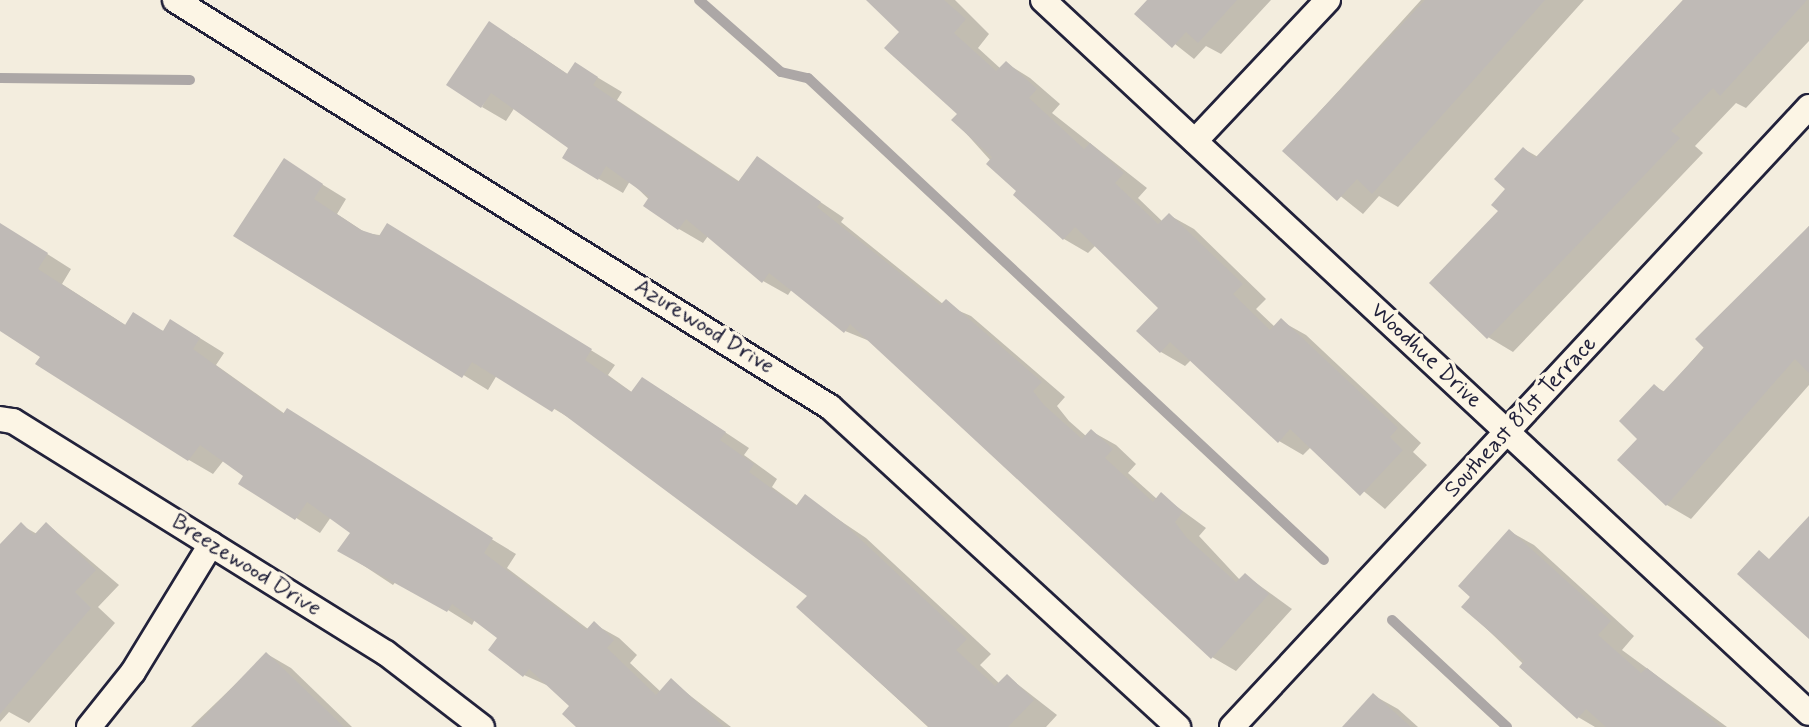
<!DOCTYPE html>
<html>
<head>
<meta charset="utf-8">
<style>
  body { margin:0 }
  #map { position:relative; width:1809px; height:727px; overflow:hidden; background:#f3edde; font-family:Mynerve,sans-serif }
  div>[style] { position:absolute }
  .shadow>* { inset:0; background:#0003 }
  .stream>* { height:10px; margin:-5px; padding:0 5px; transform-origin:5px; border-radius:5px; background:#aca7a6 }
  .building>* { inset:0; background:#bfbab6 }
  .roads { filter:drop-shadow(2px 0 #22223b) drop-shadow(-2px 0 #22223b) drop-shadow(0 2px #22223b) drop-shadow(0 -2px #22223b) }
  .street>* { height:24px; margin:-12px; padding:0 12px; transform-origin:12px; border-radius:12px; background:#fcf5e5 }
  span { translate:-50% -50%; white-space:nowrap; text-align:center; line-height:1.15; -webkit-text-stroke:7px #fcf5e5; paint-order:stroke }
  .street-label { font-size:23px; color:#22223b }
</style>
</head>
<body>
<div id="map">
  <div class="shadow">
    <div style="clip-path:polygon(869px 0,955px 0,989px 34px,978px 48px,1001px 69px,1006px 63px,1030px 78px,1060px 104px,1052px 113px,1147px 188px,1138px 198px,1163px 222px,1169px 215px,1194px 229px,1266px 299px,1256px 309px,1275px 327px,1281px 321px,1306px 335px,1421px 443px,1413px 452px,1427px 465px,1385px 509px,1311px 447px,1303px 455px,1279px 441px,1191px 360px,1185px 366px,1161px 352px,1161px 308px,1096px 245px,1088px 253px,1064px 239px,1015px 195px,1018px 191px,954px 120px,960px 114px,902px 32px)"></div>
    <div style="clip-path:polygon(1149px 0,1271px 0,1221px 54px,1206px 46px,1194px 59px,1137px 14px)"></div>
    <div style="clip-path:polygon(1421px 0,1584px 0,1398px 207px,1379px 196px,1363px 214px,1284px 151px)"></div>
    <div style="clip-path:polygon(1683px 0,1809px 0,1809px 41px,1746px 108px,1736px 103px,1695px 146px,1703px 153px,1513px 352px,1488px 337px,1500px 211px,1524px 149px,1538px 157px)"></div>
    <div style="clip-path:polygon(514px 38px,569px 75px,575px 64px,622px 92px,617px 100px,740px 182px,757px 159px,844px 218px,841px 222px,943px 304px,971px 316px,1065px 397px,1057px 406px,1069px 421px,1086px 436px,1091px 431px,1116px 445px,1136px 464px,1128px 473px,1157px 499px,1161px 495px,1206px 528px,1199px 536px,1240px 580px,1245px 575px,1292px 609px,1236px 671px,1212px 657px,872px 342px,845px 331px,792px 289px,788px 295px,763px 281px,708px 236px,703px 243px,679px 229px,630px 181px,623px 193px,599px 179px,571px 147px,515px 107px,506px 121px,482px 107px)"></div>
    <div style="clip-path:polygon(307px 175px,346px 199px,337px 214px,366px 233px,412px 240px,615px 365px,608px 375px,633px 393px,666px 393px,749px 448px,744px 455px,777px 479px,772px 487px,798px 506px,805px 497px,866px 538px,991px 654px,980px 665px,1000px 684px,1007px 676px,1057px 715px,1046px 727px,928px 727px,798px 607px,810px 595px,578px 423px,497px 375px,488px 390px,235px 235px)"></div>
    <div style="clip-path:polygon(0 224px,71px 269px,62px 284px,127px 326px,195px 335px,224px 353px,216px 365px,285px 414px,516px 554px,507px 568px,588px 629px,594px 624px,619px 638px,637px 655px,630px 663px,661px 692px,671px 681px,731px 727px,578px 727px,571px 706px,551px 687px,524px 675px,500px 638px,475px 619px,472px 625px,398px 579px,393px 585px,340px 550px,353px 533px,331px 517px,320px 533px,241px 483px,245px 476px,224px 460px,213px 474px,189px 460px,0 328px)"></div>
    <div style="clip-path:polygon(1809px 226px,1809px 385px,1691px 519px,1667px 505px,1640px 439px,1654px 386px,1665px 392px)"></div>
    <div style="clip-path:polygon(47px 524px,119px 585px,98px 607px,115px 623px,29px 723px,9px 712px,0 722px,0 574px,21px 525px,37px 534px)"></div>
    <div style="clip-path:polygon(1509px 531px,1534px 545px,1634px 636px,1622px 650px,1727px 727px,1595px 727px,1578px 717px,1464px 607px)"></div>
    <div style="clip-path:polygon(267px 654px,291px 668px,352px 727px,191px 727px)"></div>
    <div style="clip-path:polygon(1373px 695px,1398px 709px,1418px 727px,1344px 727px)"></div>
  </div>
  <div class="stream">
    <div style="left:699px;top:0;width:109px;rotate:41.3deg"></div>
    <div style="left:781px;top:72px;width:28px;rotate:13deg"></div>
    <div style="left:808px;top:78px;width:706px;rotate:43.05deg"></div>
    <div style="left:0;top:78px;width:190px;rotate:0.6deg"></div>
    <div style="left:1392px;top:620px;width:157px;rotate:42.9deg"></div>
  </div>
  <div class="building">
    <div style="clip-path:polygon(866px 0,944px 0,966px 19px,954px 33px,996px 71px,1006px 61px,1037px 89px,1029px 98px,1084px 149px,1090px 143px,1124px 173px,1115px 183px,1158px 224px,1169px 213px,1243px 284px,1233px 294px,1270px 330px,1281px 318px,1398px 428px,1390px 437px,1403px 450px,1360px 496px,1290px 429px,1278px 443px,1170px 342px,1160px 353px,1136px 331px,1158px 308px,1075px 227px,1063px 240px,1013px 195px,1016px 191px,986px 164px,992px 157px,951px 120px,957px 114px,884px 48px,899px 32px)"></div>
    <div style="clip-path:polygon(1147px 0,1237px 0,1198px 43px,1186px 32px,1172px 48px,1134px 14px)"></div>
    <div style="clip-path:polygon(1425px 0,1545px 0,1372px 194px,1357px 179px,1337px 201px,1282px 151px)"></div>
    <div style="clip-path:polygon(1683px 0,1807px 0,1720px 96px,1713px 88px,1671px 131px,1680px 138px,1487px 339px,1429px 283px,1498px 211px,1491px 205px,1505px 189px,1494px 179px,1523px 147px,1535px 158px)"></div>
    <div style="clip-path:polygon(489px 21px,567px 74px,575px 62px,598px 77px,593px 85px,738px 182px,757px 156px,821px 202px,817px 207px,940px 305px,946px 299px,1042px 382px,1033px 391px,1044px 405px,1082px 439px,1091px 429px,1113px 449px,1105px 458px,1153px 502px,1161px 492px,1183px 512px,1175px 522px,1186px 537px,1236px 582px,1245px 573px,1269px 594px,1211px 659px,850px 324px,844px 333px,769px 273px,762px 283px,686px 219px,678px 230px,643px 206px,649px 197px,606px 166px,598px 180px,562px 158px,568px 148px,491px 93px,481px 108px,446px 85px)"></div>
    <div style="clip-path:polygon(284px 158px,323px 184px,314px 199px,361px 230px,379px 236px,387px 223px,592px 349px,585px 360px,631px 392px,642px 377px,726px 432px,720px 440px,754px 464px,749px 472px,796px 506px,805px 494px,842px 522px,967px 639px,956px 650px,995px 686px,1007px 674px,1034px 700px,1008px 727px,929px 727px,796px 607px,807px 596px,555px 408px,552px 412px,472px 362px,462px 378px,233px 236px)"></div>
    <div style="clip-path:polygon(0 223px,48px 253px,38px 269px,125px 325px,133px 312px,163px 331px,170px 319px,200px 338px,193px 349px,283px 414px,287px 408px,493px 538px,484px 553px,586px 630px,594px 621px,614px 640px,607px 648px,656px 695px,671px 678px,724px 727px,576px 727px,562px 714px,569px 706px,529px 669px,523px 677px,488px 650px,497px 638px,452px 604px,447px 612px,337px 551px,350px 533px,307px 502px,295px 520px,238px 484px,243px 476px,200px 445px,188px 461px,35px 364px,40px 357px,0 331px)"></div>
    <div style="clip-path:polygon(1809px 226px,1809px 373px,1795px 359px,1666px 506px,1617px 460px,1637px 439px,1619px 421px,1654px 384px,1663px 392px,1704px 348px,1695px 339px)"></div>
    <div style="clip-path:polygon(1809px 516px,1809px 639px,1737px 574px,1759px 550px,1769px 559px)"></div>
    <div style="clip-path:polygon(21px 522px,34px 535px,46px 522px,96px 570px,75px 592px,91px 608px,0 714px,0 544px)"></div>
    <div style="clip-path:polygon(1509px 529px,1611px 621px,1598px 635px,1641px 673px,1647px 668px,1721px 727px,1606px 727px,1586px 709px,1577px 719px,1519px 667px,1524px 661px,1461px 607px,1470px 597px,1458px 586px)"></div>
    <div style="clip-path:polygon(266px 652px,344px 727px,194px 727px)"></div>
    <div style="clip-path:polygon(1373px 693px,1411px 727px,1342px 727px)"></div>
  </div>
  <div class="roads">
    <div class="street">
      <div style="left:175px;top:0;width:771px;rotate:31.86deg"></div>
      <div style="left:830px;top:407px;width:473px;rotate:42.6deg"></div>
      <div style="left:1043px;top:0;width:1046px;rotate:42.95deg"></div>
      <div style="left:1195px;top:141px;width:194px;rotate:-46.7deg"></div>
      <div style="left:0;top:419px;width:13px;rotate:9deg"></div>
      <div style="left:13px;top:421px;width:439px;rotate:31.9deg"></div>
      <div style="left:386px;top:653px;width:121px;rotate:37.6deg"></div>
      <div style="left:89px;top:727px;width:70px;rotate:-51.3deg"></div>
      <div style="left:133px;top:672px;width:150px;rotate:-58.6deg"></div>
      <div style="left:1232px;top:727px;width:847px;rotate:-47.06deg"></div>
    </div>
  </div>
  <div class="street-label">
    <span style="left:704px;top:327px;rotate:32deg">Azurewood Drive</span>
    <span style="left:1426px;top:356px;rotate:43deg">Woodhue Drive</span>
    <span style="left:1521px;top:417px;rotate:-47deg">Southeast 81st Terrace</span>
    <span style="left:246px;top:566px;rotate:32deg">Breezewood Drive</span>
  </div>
</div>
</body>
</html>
